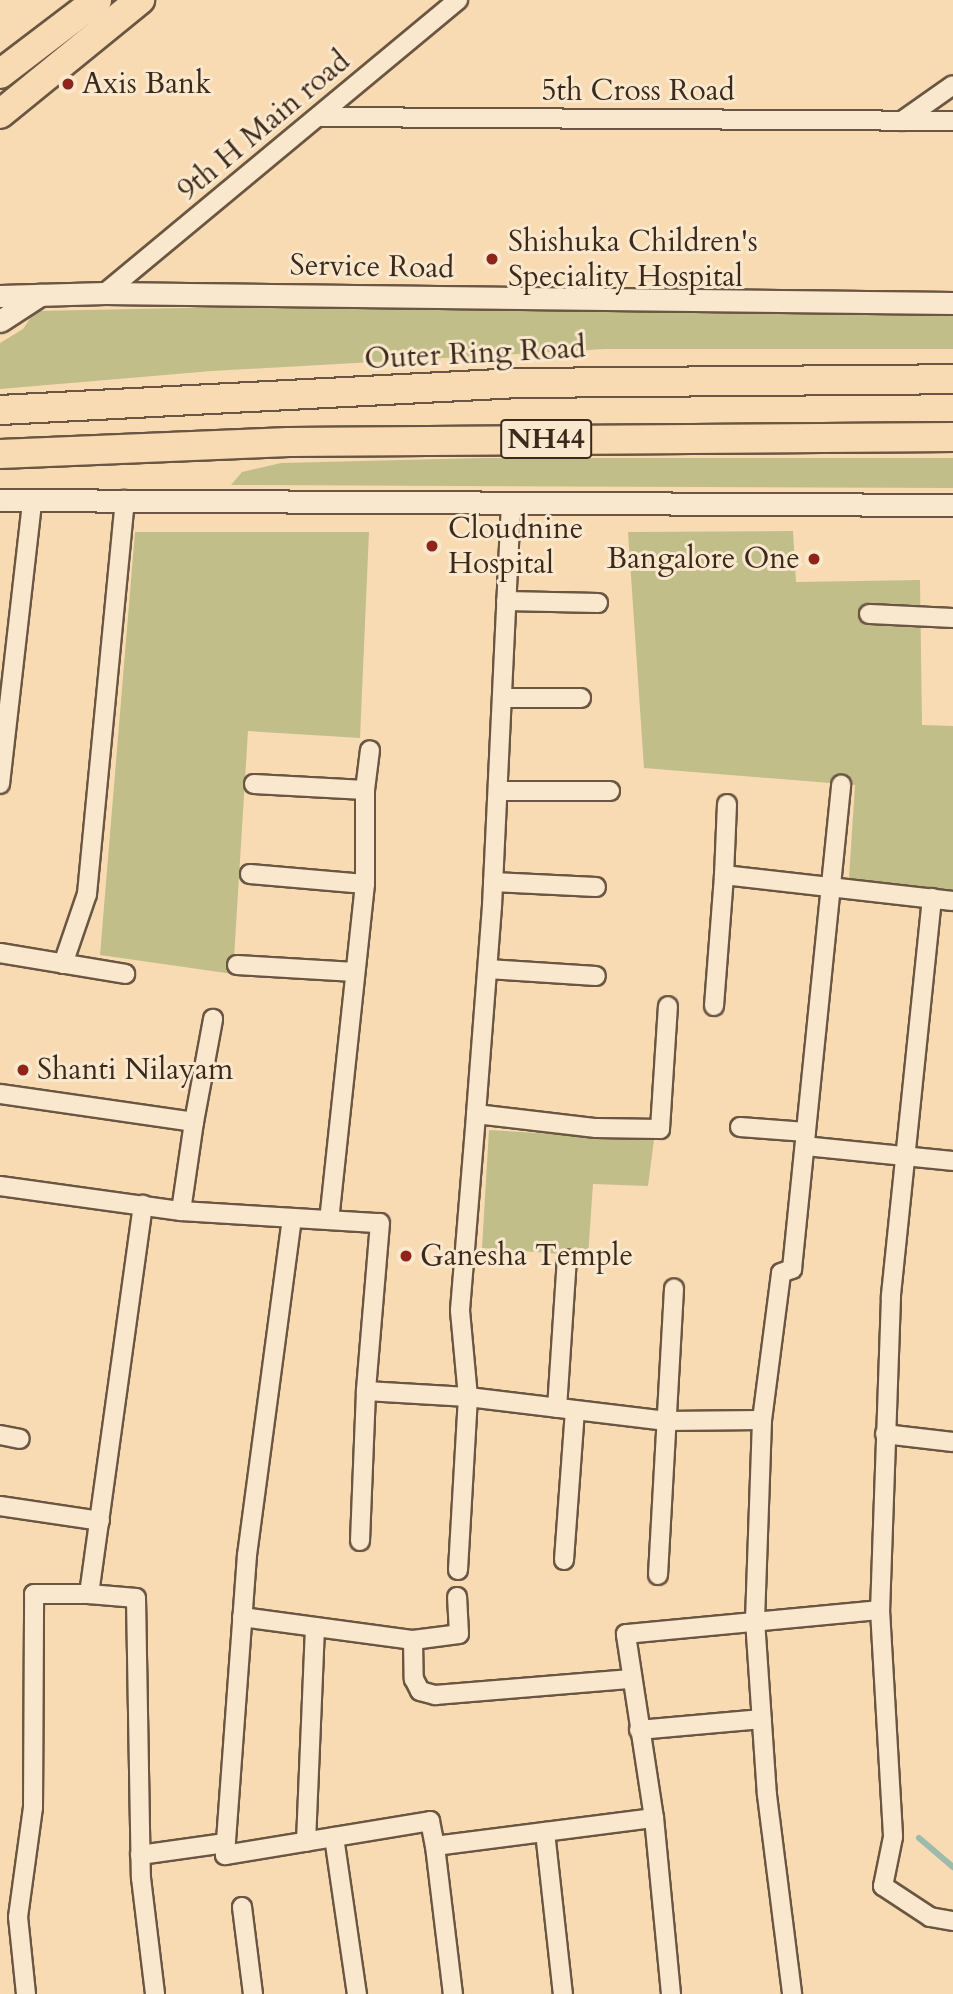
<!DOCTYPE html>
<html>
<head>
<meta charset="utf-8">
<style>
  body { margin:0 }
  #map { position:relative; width:953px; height:1994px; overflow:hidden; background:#f8dbb3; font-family:Cardo,serif }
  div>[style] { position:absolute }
  .green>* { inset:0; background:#c2be89 }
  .stream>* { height:6px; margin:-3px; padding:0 3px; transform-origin:3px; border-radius:3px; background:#9dbbac }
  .roads { filter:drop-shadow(2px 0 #6a5642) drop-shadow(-2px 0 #6a5642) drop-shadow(0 2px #6a5642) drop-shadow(0 -2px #6a5642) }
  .minor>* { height:18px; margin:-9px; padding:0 9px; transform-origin:9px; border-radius:9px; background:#fae8ce }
  .tertiary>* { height:21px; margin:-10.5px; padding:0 10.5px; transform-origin:10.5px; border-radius:10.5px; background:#fae8ce }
  .primary>* { height:28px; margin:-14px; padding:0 14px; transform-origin:14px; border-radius:14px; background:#f8dbb3 }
  .trunk>* { height:28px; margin:-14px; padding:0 14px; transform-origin:14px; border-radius:14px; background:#f8dbb3 }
  .dots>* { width:19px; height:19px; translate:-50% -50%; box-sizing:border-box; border:4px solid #fae8ce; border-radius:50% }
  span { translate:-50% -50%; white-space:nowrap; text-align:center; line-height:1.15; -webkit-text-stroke:6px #fae8ce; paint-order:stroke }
  .shield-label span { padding:2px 5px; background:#fae8ce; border:2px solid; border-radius:5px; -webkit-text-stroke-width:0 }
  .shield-label { font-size:28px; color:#3b2a1c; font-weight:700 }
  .poi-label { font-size:30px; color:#3b2a1c }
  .left { translate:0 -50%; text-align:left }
  .right { translate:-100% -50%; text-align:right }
  .street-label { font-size:30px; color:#3b2a1c }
</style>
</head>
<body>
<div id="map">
  <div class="green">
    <div style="clip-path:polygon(338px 305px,953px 308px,953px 349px,605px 349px,212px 371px,0 389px,0 343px,23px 329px,35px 311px)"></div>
    <div style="clip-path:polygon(483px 458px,953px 458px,953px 488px,231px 485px,242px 472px,281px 463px)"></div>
    <div style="clip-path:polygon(793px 531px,796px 582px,920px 580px,922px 725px,953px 726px,953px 892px,849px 878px,855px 785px,644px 768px,628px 532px)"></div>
    <div style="clip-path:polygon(135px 532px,369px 532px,360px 738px,248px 731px,233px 974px,100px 955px)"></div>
    <div style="clip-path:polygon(489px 1130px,654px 1140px,648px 1186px,593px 1184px,588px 1256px,482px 1248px)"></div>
  </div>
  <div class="stream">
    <div style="left:919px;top:1838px;width:45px;rotate:40.5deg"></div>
  </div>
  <div class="roads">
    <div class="minor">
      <div style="left:322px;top:117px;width:631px;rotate:0.36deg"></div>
      <div style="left:902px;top:121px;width:62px;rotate:-35.2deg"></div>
      <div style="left:105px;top:293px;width:459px;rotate:-39.7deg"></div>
      <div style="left:511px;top:503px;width:403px;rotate:92.7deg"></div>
      <div style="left:492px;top:906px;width:209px;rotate:94.4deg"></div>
      <div style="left:476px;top:1114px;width:121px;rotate:6.7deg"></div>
      <div style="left:596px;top:1128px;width:64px;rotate:0.9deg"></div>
      <div style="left:660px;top:1129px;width:123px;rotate:-86.3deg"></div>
      <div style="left:506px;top:601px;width:92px;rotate:1.2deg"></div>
      <div style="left:869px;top:614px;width:84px;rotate:2.7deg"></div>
      <div style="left:502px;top:698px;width:79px"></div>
      <div style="left:0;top:784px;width:285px;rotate:-83.5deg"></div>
      <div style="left:254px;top:784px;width:111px;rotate:3.1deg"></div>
      <div style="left:365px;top:790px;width:94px;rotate:90deg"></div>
      <div style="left:365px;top:884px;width:338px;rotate:96.1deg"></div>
      <div style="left:365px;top:790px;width:40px;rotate:-82.9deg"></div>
      <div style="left:498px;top:791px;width:112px"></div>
      <div style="left:727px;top:804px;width:71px;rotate:92.4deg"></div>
      <div style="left:724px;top:875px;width:230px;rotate:6.5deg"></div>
      <div style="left:250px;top:874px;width:115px;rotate:5deg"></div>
      <div style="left:493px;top:882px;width:103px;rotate:2.8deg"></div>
      <div style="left:932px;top:898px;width:401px;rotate:95.9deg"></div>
      <div style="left:891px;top:1297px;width:313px;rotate:92deg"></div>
      <div style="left:880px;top:1610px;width:227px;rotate:86.7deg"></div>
      <div style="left:893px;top:1837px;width:50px;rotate:101.5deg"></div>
      <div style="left:883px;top:1886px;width:56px;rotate:33.4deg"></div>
      <div style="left:930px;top:1917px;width:23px;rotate:10deg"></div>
      <div style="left:0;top:953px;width:127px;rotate:9.5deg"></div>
      <div style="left:63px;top:964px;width:74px;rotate:-71.1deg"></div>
      <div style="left:87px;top:894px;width:396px;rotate:-84.5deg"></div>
      <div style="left:237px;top:965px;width:118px;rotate:3.4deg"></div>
      <div style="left:488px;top:969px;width:108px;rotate:3.7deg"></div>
      <div style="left:714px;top:1006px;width:131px;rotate:-85.6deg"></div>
      <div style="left:0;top:1094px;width:196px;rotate:8.2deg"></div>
      <div style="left:194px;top:1122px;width:90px;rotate:98.3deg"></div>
      <div style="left:181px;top:1211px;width:199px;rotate:3.5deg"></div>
      <div style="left:380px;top:1223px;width:169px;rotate:94.8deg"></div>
      <div style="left:366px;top:1391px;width:102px;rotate:3.4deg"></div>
      <div style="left:468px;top:1397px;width:198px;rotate:6.9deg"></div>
      <div style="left:665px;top:1421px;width:97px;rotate:-0.6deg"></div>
      <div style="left:762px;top:1420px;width:200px;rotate:92deg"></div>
      <div style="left:755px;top:1620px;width:175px;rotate:86.1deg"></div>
      <div style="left:767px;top:1795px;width:201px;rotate:82.8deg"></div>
      <div style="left:194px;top:1122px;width:105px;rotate:-79.5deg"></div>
      <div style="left:740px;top:1127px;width:66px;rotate:4.3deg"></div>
      <div style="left:805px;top:1146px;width:149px;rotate:5.8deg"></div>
      <div style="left:0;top:1186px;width:183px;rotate:7.9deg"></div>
      <div style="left:292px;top:1218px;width:340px;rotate:97.6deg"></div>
      <div style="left:247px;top:1555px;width:301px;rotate:94.2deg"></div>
      <div style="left:225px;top:1855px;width:208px;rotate:-9.4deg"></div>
      <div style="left:430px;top:1821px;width:25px;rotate:79deg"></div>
      <div style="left:435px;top:1846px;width:221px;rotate:-7.3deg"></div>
      <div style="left:557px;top:1408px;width:149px;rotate:-86.2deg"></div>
      <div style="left:762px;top:1420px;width:148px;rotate:-82.6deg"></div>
      <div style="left:781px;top:1273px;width:12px;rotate:-20deg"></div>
      <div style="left:792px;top:1269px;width:487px;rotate:-84.2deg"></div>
      <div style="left:885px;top:1434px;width:68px;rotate:6.7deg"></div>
      <div style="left:0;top:1435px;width:20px;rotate:11deg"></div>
      <div style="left:0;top:1506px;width:101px;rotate:8.5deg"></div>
      <div style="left:360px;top:1541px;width:150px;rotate:-87.7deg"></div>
      <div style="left:564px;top:1560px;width:149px;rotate:-85.8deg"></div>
      <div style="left:458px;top:1570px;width:173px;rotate:-86.7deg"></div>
      <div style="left:468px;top:1397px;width:87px;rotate:-95.3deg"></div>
      <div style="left:460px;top:1310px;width:197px;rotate:-85.3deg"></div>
      <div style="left:658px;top:1575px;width:287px;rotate:-86.8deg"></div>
      <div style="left:89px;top:1594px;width:47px;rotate:4.9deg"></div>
      <div style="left:136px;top:1598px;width:280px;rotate:89deg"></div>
      <div style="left:141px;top:1878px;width:117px;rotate:83.1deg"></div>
      <div style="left:242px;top:1617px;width:173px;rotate:7.7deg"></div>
      <div style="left:413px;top:1640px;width:46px;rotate:-7.4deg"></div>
      <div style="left:459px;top:1634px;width:37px;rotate:-93deg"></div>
      <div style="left:413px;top:1640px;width:39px;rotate:89deg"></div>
      <div style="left:414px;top:1679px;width:13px;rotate:63deg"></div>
      <div style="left:420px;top:1691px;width:16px;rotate:15deg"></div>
      <div style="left:435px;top:1695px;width:197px;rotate:-4.7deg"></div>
      <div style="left:639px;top:1730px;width:123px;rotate:-5.1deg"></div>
      <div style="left:545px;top:1832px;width:163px;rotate:83.7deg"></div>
      <div style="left:334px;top:1837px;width:159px;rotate:81.7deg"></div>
      <div style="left:306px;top:1842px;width:215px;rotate:-87.6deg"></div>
      <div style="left:435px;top:1846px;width:149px;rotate:83.1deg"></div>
      <div style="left:140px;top:1855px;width:86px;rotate:-8deg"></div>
      <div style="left:242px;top:1907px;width:88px;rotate:82.8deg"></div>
      <div style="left:26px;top:1994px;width:77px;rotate:-95.9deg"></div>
      <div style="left:18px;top:1917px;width:110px;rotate:-82.2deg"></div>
      <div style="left:33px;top:1808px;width:214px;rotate:-89.7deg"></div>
      <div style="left:34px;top:1594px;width:55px"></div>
      <div style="left:89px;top:1594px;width:393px;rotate:-82.1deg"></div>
      <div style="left:671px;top:1994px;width:177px;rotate:-95.5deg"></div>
      <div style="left:654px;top:1818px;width:186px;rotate:-98.7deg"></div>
      <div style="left:626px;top:1634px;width:255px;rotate:-5.4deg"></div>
    </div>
    <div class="tertiary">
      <div style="left:0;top:296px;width:105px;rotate:-1.6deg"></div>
      <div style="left:105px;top:293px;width:848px;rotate:0.68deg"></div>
      <div style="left:0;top:321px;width:48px;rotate:-33deg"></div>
      <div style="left:0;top:500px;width:953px;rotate:0.3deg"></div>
    </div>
    <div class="primary">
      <div style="left:0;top:74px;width:122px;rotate:-37.3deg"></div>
      <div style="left:0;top:114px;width:181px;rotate:-39.2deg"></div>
    </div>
    <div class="trunk">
      <div style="left:0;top:410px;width:520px;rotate:-2.98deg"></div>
      <div style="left:519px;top:383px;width:434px;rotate:-0.5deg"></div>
      <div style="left:0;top:454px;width:289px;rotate:-2.4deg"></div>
      <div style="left:289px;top:442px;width:664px;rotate:-0.43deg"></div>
    </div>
  </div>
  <div class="dots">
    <div style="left:68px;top:84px;background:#8f2418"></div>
    <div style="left:492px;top:259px;background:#8f2418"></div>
    <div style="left:432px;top:546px;background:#8f2418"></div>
    <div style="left:814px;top:559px;background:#8f2418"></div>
    <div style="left:23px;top:1070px;background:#8f2418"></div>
    <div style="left:406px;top:1256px;background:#8f2418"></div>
  </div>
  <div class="shield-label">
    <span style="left:546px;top:439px">NH44</span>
  </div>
  <div class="poi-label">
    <span class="left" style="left:82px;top:84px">Axis Bank</span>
    <span class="left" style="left:508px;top:259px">Shishuka Children's<br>Speciality Hospital</span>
    <span class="left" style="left:448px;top:546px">Cloudnine<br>Hospital</span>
    <span class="right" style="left:800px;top:559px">Bangalore One</span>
    <span class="left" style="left:37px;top:1070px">Shanti Nilayam</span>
    <span class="left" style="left:420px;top:1256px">Ganesha Temple</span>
  </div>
  <div class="street-label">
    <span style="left:638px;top:91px">5th Cross Road</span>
    <span style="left:264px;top:126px;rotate:-40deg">9th H Main road</span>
    <span style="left:372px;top:267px;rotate:1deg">Service Road</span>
    <span style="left:475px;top:354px;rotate:-3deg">Outer Ring Road</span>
  </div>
</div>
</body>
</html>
